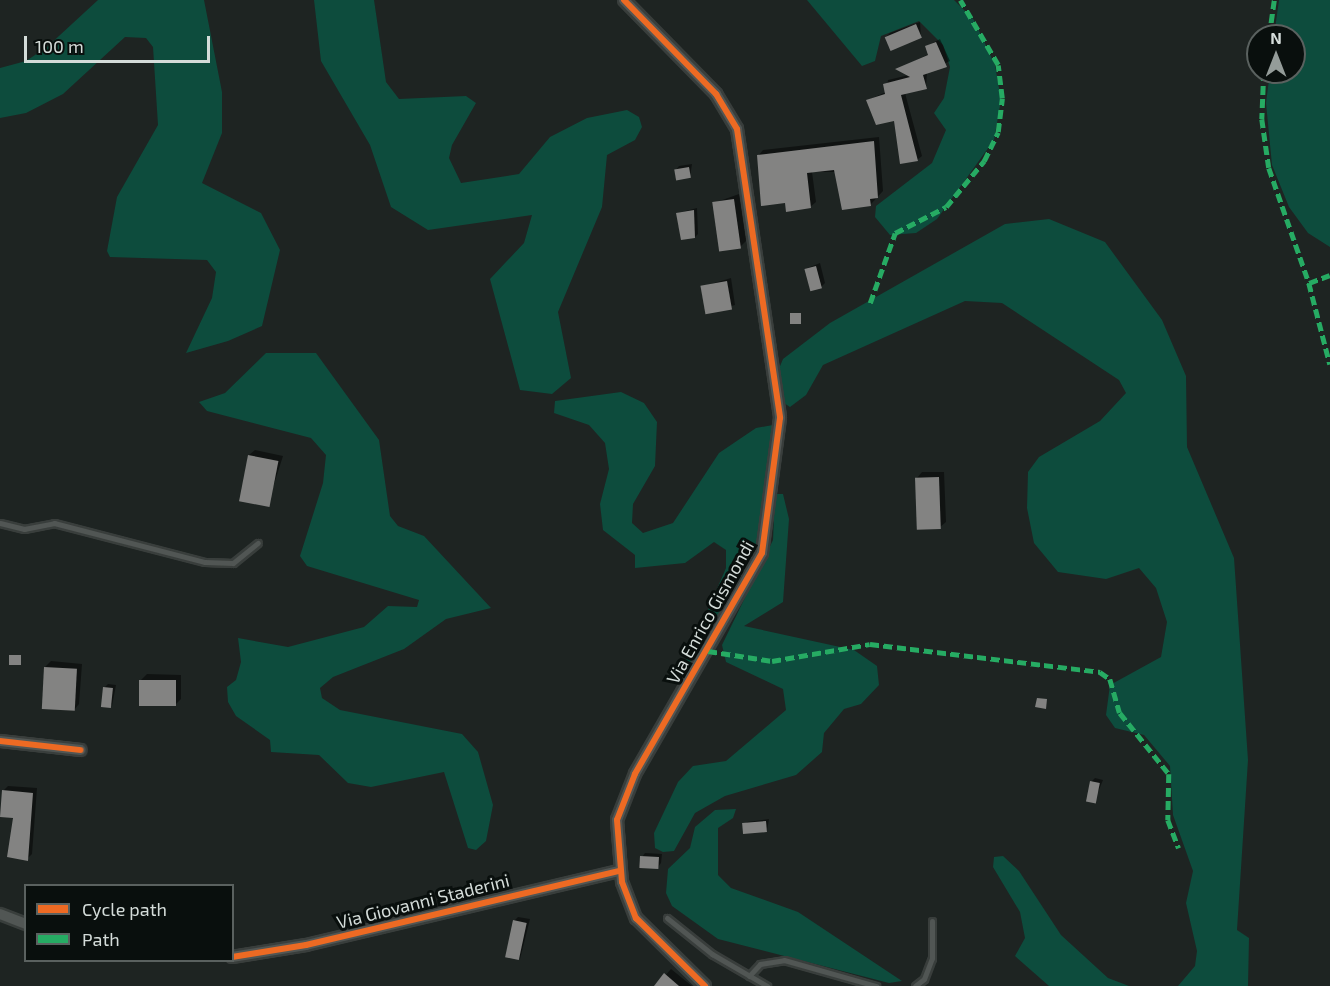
<!DOCTYPE html>
<html>
<head>
<meta charset="utf-8">
<style>
  body { margin:0 }
  #map { position:relative; width:1330px; height:986px; overflow:hidden; background:#1e2422; font-family:"Exo 2",sans-serif }
  div>[style] { position:absolute }
  .green>* { inset:0; background:#0d4c3d }
  .shadow>* { inset:0; background:#0007 }
  .building>* { inset:0; background:#838382; transform-origin:0 0 }
  .roads { filter:drop-shadow(2px 0 #393e3c) drop-shadow(-2px 0 #393e3c) drop-shadow(0 2px #393e3c) drop-shadow(0 -2px #393e3c) }
  .service>* { height:5px; margin:-2.5px; padding:0 2.5px; transform-origin:2.5px; border-radius:2.5px; background:#515654 }
  .minor>* { height:10px; margin:-5px; padding:0 5px; transform-origin:5px; border-radius:5px; background:#515654 }
  .quiet>* { height:4.5px; margin-top:-2.25px; transform-origin:0; background:repeating-linear-gradient(90deg,#26ab63 0 9px,transparent 0 13.5px) }
  .cycleway>* { height:6px; margin:-3px; padding:0 3px; transform-origin:3px; border-radius:3px; background:#ed6a23 }
  span { translate:-50% -50%; white-space:nowrap; text-align:center; line-height:1.15; -webkit-text-stroke:6px #090f0d; paint-order:stroke }
  .street-label { font-size:18px; color:#d4dcd9 }
  .legend { position:absolute; left:24px; top:884px; width:210px; height:78px; box-sizing:border-box; background:#090f0d; border:2px solid #5a615f; margin:0; padding:8px 10px; list-style:none; font-size:18px; color:#d4dcd9 }
  .legend li { display:flex; align-items:center; gap:12px; height:30px }
  .legend b { width:30px; border:2px solid #5a615f }
  .north { position:absolute; left:1246px; top:24px; width:60px; height:60px; box-sizing:border-box; background:#090f0d; border:2px solid #5a615f; border-radius:50%; rotate:0deg; font-size:16px; font-weight:700; line-height:24px; text-align:center; color:#d4dcd9 }
  .north::after { content:''; display:block; margin:auto; width:21px; height:27px; background:#949c99; clip-path:polygon(50% 0,100% 100%,50% 72%,0 100%) }
  .scale { position:absolute; left:24px; top:36px; width:186px; height:27px; box-sizing:border-box; border:3px solid #d4dcd9; border-top:0; padding-left:8px; font-size:18px; line-height:21px; white-space:nowrap; color:#d4dcd9; -webkit-text-stroke:4px #090f0d; paint-order:stroke }
</style>
</head>
<body>
<div id="map">
  <div class="green">
    <div style="clip-path:polygon(98px 0,204px 0,222px 92px,222px 133px,202px 183px,261px 213px,280px 250px,262px 326px,228px 341px,186px 353px,212px 298px,216px 272px,207px 260px,110px 257px,107px 251px,117px 197px,158px 125px,153px 47px,146px 38px,125px 37px,63px 94px,26px 113px,0 118px,0 68px,26px 61px,47px 47px)"></div>
    <div style="clip-path:polygon(314px 0,374px 0,386px 82px,399px 99px,466px 96px,476px 103px,452px 145px,449px 158px,461px 183px,519px 174px,550px 137px,587px 118px,627px 110px,639px 117px,642px 127px,635px 140px,607px 155px,602px 207px,558px 312px,571px 378px,552px 394px,520px 390px,490px 279px,524px 243px,532px 215px,428px 230px,391px 207px,370px 145px,321px 61px)"></div>
    <div style="clip-path:polygon(807px 0,954px 0,974px 20px,995px 65px,1001px 100px,994px 140px,937px 219px,916px 233px,890px 235px,875px 217px,876px 206px,932px 163px,946px 130px,934px 113px,944px 98px,950px 67px,943px 45px,919px 21px,881px 36px,875px 61px,862px 66px)"></div>
    <div style="clip-path:polygon(1279px 0,1330px 0,1330px 247px,1308px 233px,1289px 207px,1272px 165px,1266px 103px,1270px 72px,1294px 72px,1294px 36px,1274px 36px)"></div>
    <div style="clip-path:polygon(1049px 219px,1105px 242px,1162px 320px,1186px 376px,1187px 447px,1234px 558px,1248px 760px,1237px 930px,1249px 938px,1248px 986px,1178px 986px,1195px 966px,1197px 951px,1186px 903px,1193px 871px,1173px 815px,1170px 766px,1144px 735px,1115px 728px,1106px 715px,1110px 685px,1161px 657px,1167px 622px,1156px 588px,1139px 568px,1106px 579px,1058px 572px,1034px 543px,1027px 508px,1028px 472px,1039px 457px,1100px 421px,1126px 393px,1119px 380px,1002px 303px,965px 301px,823px 365px,806px 395px,790px 407px,781px 401px,778px 371px,783px 359px,830px 323px,1005px 224px)"></div>
    <div style="clip-path:polygon(266px 353px,316px 353px,379px 440px,390px 516px,398px 526px,424px 536px,491px 608px,446px 619px,404px 649px,333px 677px,320px 688px,322px 698px,340px 710px,462px 734px,478px 752px,493px 805px,486px 841px,476px 850px,468px 848px,444px 772px,371px 787px,348px 783px,319px 755px,271px 752px,270px 740px,236px 716px,228px 702px,227px 687px,236px 680px,241px 662px,238px 638px,288px 647px,364px 627px,388px 606px,417px 607px,419px 600px,307px 566px,300px 556px,323px 483px,326px 455px,311px 438px,207px 411px,199px 402px,225px 393px)"></div>
    <div style="clip-path:polygon(621px 392px,644px 403px,657px 422px,655px 466px,633px 504px,632px 523px,643px 533px,673px 523px,719px 453px,756px 428px,773px 425px,756px 556px,688px 674px,682px 670px,726px 568px,726px 550px,714px 542px,685px 563px,635px 568px,635px 555px,603px 530px,600px 504px,609px 469px,605px 443px,589px 425px,554px 413px,555px 401px)"></div>
    <div style="clip-path:polygon(775px 494px,783px 494px,789px 519px,783px 602px,744px 626px,854px 650px,877px 666px,879px 685px,861px 704px,844px 709px,824px 733px,822px 752px,796px 775px,725px 796px,695px 813px,674px 851px,663px 852px,655px 848px,654px 833px,678px 782px,693px 766px,726px 761px,786px 710px,783px 689px,726px 662px,722px 645px,773px 540px)"></div>
    <div style="clip-path:polygon(736px 809px,733px 818px,718px 828px,718px 875px,731px 888px,798px 912px,902px 981px,889px 983px,718px 939px,672px 906px,666px 893px,668px 869px,690px 848px,695px 827px,715px 810px)"></div>
    <div style="clip-path:polygon(1003px 856px,1019px 871px,1061px 935px,1108px 978px,1129px 986px,1049px 986px,1015px 956px,1025px 938px,1020px 912px,993px 867px,994px 857px)"></div>
  </div>
  <div class="shadow">
    <div style="clip-path:polygon(920px 22px,921px 37px,886px 37px,890px 33px)"></div>
    <div style="clip-path:polygon(940px 39px,950px 61px,927px 72px,926px 87px,905px 93px,922px 156px,917px 160px,895px 119px,868px 100px,886px 92px,888px 80px,909px 75px,898px 69px,929px 54px,927px 46px)"></div>
    <div style="clip-path:polygon(879px 137px,883px 191px,871px 204px,844px 208px,835px 172px,812px 172px,816px 202px,810px 207px,786px 201px,758px 156px,763px 150px)"></div>
    <div style="clip-path:polygon(692px 164px,690px 177px,676px 170px,679px 166px)"></div>
    <div style="clip-path:polygon(739px 194px,746px 241px,740px 247px,714px 203px)"></div>
    <div style="clip-path:polygon(697px 208px,698px 234px,695px 237px,678px 213px)"></div>
    <div style="clip-path:polygon(820px 263px,825px 283px,821px 287px,805px 269px)"></div>
    <div style="clip-path:polygon(731px 278px,735px 305px,706px 313px,701px 287px)"></div>
    <div style="clip-path:polygon(255px 450px,283px 456px,267px 506px,249px 455px)"></div>
    <div style="clip-path:polygon(922px 472px,944px 472px,946px 522px,940px 527px,917px 478px)"></div>
    <div style="clip-path:polygon(51px 661px,82px 664px,79px 704px,74px 710px,45px 667px)"></div>
    <div style="clip-path:polygon(147px 674px,181px 675px,181px 699px,175px 705px,141px 680px)"></div>
    <div style="clip-path:polygon(108px 684px,116px 685px,112px 706px,104px 688px)"></div>
    <div style="clip-path:polygon(1095px 778px,1103px 780px,1094px 802px,1092px 781px)"></div>
    <div style="clip-path:polygon(8px 786px,37px 788px,32px 854px,27px 859px,3px 791px)"></div>
    <div style="clip-path:polygon(769px 819px,767px 831px,744px 826px,747px 822px)"></div>
    <div style="clip-path:polygon(645px 853px,662px 854px,661px 863px,658px 867px,642px 857px)"></div>
    <div style="clip-path:polygon(518px 917px,530px 919px,520px 959px,514px 921px)"></div>
    <div style="clip-path:polygon(671px 969px,692px 986px,656px 986px)"></div>
  </div>
  <div class="building">
    <div style="left:916px;top:24px;width:15px;height:34px;rotate:67deg"></div>
    <div style="clip-path:polygon(936px 42px,947px 67px,923px 75px,927px 89px,901px 95px,918px 161px,900px 164px,894px 121px,876px 125px,866px 100px,885px 94px,883px 84px,910px 77px,895px 69px,928px 55px,925px 46px)"></div>
    <div style="clip-path:polygon(874px 141px,878px 198px,870px 199px,871px 206px,842px 210px,834px 170px,807px 173px,811px 208px,786px 212px,785px 203px,761px 206px,757px 155px)"></div>
    <div style="left:689px;top:167px;width:11px;height:15px;rotate:80deg"></div>
    <div style="left:734px;top:199px;width:50px;height:22px;rotate:82deg"></div>
    <div style="clip-path:polygon(694px 210px,695px 238px,681px 240px,676px 213px)"></div>
    <div style="left:816px;top:266px;width:23px;height:12px;rotate:75deg"></div>
    <div style="left:727px;top:281px;width:29px;height:27px;rotate:80deg"></div>
    <div style="left:801px;top:313px;width:11px;height:11px;rotate:90deg"></div>
    <div style="left:248px;top:455px;width:31px;height:47px;rotate:11deg"></div>
    <div style="left:939px;top:477px;width:52px;height:24px;rotate:88deg"></div>
    <div style="left:9px;top:655px;width:12px;height:10px"></div>
    <div style="left:44px;top:667px;width:33px;height:42px;rotate:3deg"></div>
    <div style="left:139px;top:680px;width:37px;height:26px"></div>
    <div style="left:103px;top:687px;width:10px;height:20px;rotate:6deg"></div>
    <div style="clip-path:polygon(1037px 698px,1047px 699px,1046px 709px,1035px 707px)"></div>
    <div style="left:1090px;top:781px;width:10px;height:21px;rotate:11deg"></div>
    <div style="clip-path:polygon(2px 790px,33px 793px,28px 861px,7px 857px,13px 818px,0 817px)"></div>
    <div style="left:766px;top:821px;width:11px;height:24px;rotate:85deg"></div>
    <div style="left:640px;top:856px;width:19px;height:12px;rotate:3deg"></div>
    <div style="left:513px;top:920px;width:14px;height:38px;rotate:12deg"></div>
    <div style="clip-path:polygon(664px 973px,679px 986px,654px 986px)"></div>
  </div>
  <div class="roads">
    <div class="service">
      <div style="left:0;top:523px;width:25px;rotate:14deg"></div>
      <div style="left:24px;top:529px;width:31px;rotate:-11deg"></div>
      <div style="left:54px;top:523px;width:156px;rotate:14.5deg"></div>
      <div style="left:205px;top:562px;width:28px;rotate:2deg"></div>
      <div style="left:233px;top:563px;width:32px;rotate:-39deg"></div>
      <div style="left:667px;top:918px;width:58px;rotate:38.7deg"></div>
      <div style="left:712px;top:954px;width:64px;rotate:30.2deg"></div>
      <div style="left:749px;top:976px;width:16px;rotate:-47deg"></div>
      <div style="left:760px;top:964px;width:24px;rotate:-9deg"></div>
      <div style="left:784px;top:960px;width:96px;rotate:15.8deg"></div>
      <div style="left:915px;top:986px;width:11px;rotate:-38deg"></div>
      <div style="left:924px;top:979px;width:22px;rotate:-69deg"></div>
      <div style="left:932px;top:958px;width:37px;rotate:-90deg"></div>
    </div>
    <div class="minor">
      <div style="left:624px;top:0;width:132px;rotate:45.6deg"></div>
      <div style="left:716px;top:94px;width:41px;rotate:59deg"></div>
      <div style="left:737px;top:129px;width:292px;rotate:81.5deg"></div>
      <div style="left:780px;top:418px;width:136px;rotate:97.6deg"></div>
      <div style="left:762px;top:553px;width:255px;rotate:119.9deg"></div>
      <div style="left:635px;top:774px;width:49px;rotate:111.4deg"></div>
      <div style="left:617px;top:820px;width:62px;rotate:85.4deg"></div>
      <div style="left:622px;top:882px;width:39px;rotate:69deg"></div>
      <div style="left:636px;top:918px;width:97px;rotate:44.6deg"></div>
      <div style="left:0;top:741px;width:81px;rotate:6.4deg"></div>
      <div style="left:0;top:914px;width:28px;rotate:21deg"></div>
      <div style="left:232px;top:957px;width:75px;rotate:-9.2deg"></div>
      <div style="left:306px;top:945px;width:322px;rotate:-13.3deg"></div>
    </div>
  </div>
  <div class="quiet">
    <div style="left:1269px;top:36px;width:36px;rotate:-82deg"></div>
    <div style="left:1264px;top:72px;width:47px;rotate:92.4deg"></div>
    <div style="left:1262px;top:119px;width:49px;rotate:81.9deg"></div>
    <div style="left:1269px;top:168px;width:122px;rotate:70.8deg"></div>
    <div style="left:1309px;top:283px;width:84px;rotate:75.5deg"></div>
    <div style="left:1309px;top:283px;width:22px;rotate:-21deg"></div>
    <div style="left:870px;top:303px;width:74px;rotate:-70.3deg"></div>
    <div style="left:895px;top:233px;width:57px;rotate:-27deg"></div>
    <div style="left:946px;top:207px;width:60px;rotate:-50.4deg"></div>
    <div style="left:984px;top:161px;width:32px;rotate:-64deg"></div>
    <div style="left:998px;top:132px;width:34px;rotate:-83deg"></div>
    <div style="left:1002px;top:98px;width:33px;rotate:-97deg"></div>
    <div style="left:998px;top:65px;width:75px;rotate:-120.3deg"></div>
    <div style="left:708px;top:651px;width:65px;rotate:8.9deg"></div>
    <div style="left:772px;top:661px;width:99px;rotate:-9.8deg"></div>
    <div style="left:870px;top:644px;width:232px;rotate:6.9deg"></div>
    <div style="left:1100px;top:672px;width:12px;rotate:35deg"></div>
    <div style="left:1110px;top:679px;width:35px;rotate:74deg"></div>
    <div style="left:1120px;top:713px;width:78px;rotate:51.2deg"></div>
    <div style="left:1169px;top:774px;width:46px;rotate:91.2deg"></div>
    <div style="left:1168px;top:820px;width:30px;rotate:69deg"></div>
  </div>
  <div class="cycleway">
    <div style="left:624px;top:0;width:132px;rotate:45.6deg"></div>
    <div style="left:716px;top:94px;width:41px;rotate:59deg"></div>
    <div style="left:737px;top:129px;width:292px;rotate:81.5deg"></div>
    <div style="left:780px;top:418px;width:136px;rotate:97.6deg"></div>
    <div style="left:762px;top:553px;width:255px;rotate:119.9deg"></div>
    <div style="left:635px;top:774px;width:49px;rotate:111.4deg"></div>
    <div style="left:617px;top:820px;width:62px;rotate:85.4deg"></div>
    <div style="left:622px;top:882px;width:39px;rotate:69deg"></div>
    <div style="left:636px;top:918px;width:97px;rotate:44.6deg"></div>
    <div style="left:0;top:741px;width:81px;rotate:6.4deg"></div>
    <div style="left:232px;top:957px;width:75px;rotate:-9.2deg"></div>
    <div style="left:306px;top:945px;width:322px;rotate:-13.3deg"></div>
  </div>
  <div class="street-label">
    <span style="left:710px;top:612px;rotate:-61deg">Via Enrico Gismondi</span>
    <span style="left:423px;top:901px;rotate:-14deg">Via Giovanni Staderini</span>
  </div>
  <ul class="legend">
  <li><b style="height:8px;background:#ed6a23"></b>Cycle path</li>
  <li><b style="height:8px;background:#26ab63"></b>Path</li>
  </ul>
  <div class="north">N</div>
  <div class="scale">100 m</div>
</div>
</body>
</html>
